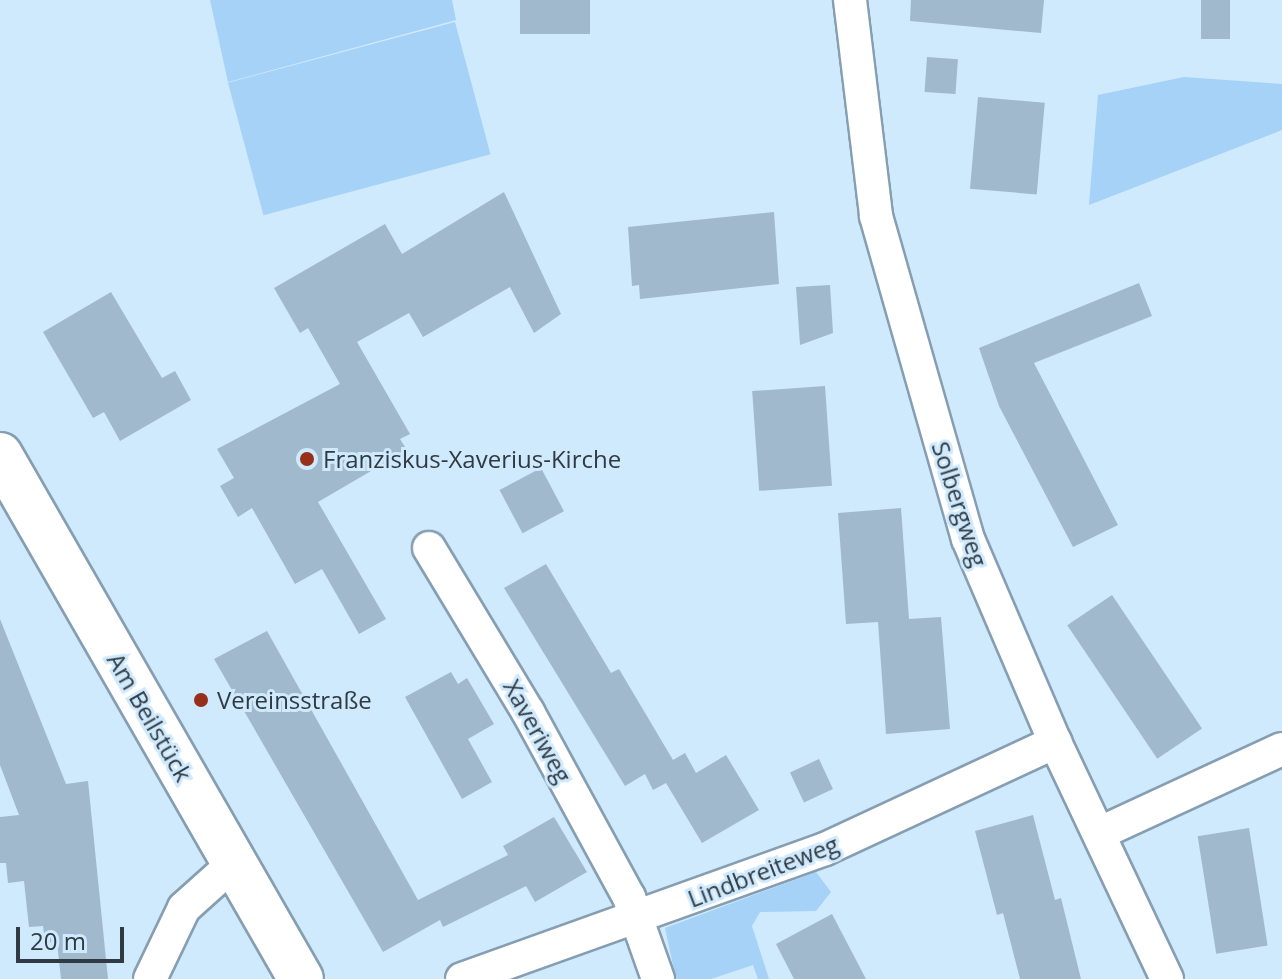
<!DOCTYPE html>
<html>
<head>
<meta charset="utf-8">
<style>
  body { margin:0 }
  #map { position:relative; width:1282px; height:979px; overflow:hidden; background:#cfe9fd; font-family:"Open Sans",sans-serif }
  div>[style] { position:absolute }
  .green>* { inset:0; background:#a5d2f6; transform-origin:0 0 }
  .building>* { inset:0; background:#a1b9cd; transform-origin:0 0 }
  .roads { filter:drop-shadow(2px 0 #869eb1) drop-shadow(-2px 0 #869eb1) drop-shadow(0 2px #869eb1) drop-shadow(0 -2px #869eb1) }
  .street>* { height:32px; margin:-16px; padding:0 16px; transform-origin:16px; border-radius:16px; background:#fff }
  .secondary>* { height:44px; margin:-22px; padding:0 22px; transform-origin:22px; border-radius:22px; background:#fff }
  .dots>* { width:22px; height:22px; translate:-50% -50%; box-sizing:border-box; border:4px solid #cfe9fd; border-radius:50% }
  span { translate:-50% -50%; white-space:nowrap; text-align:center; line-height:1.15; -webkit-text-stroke:6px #cfe9fd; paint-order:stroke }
  .poi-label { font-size:24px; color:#303a42 }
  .left { translate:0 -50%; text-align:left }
  .street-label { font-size:24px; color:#303a42 }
  .scale { position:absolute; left:16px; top:927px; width:108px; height:36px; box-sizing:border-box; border:4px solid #303a42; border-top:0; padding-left:10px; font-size:24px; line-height:28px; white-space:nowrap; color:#303a42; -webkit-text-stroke:6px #cfe9fd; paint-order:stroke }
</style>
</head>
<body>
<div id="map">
  <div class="green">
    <div style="clip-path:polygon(210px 0,452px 0,456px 20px,228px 82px)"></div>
    <div style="left:455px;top:22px;width:137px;height:235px;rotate:75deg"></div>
    <div style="clip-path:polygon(1184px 77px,1282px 84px,1282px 130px,1089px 205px,1098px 95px)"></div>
    <div style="clip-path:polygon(816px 872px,831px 892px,816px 911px,760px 912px,752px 926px,769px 979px,758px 979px,753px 965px,711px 979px,676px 979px,665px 928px)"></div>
  </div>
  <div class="building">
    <div style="left:520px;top:0;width:70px;height:34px"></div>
    <div style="clip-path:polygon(911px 0,1044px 0,1041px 33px,910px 21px)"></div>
    <div style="left:1201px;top:0;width:29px;height:39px"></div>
    <div style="left:927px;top:57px;width:31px;height:35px;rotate:4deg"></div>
    <div style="left:978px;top:97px;width:67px;height:92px;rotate:5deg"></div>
    <div style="clip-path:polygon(504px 192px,561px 314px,534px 333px,510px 287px,423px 337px,409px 313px,357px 342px,410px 434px,400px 439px,407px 450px,318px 502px,386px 619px,359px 634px,322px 569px,295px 584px,252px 508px,238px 517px,220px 486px,234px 478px,217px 449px,340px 384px,308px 328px,300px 333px,274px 288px,385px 224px,402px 254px)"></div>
    <div style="clip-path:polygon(774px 212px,779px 284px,640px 299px,639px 285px,632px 286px,628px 227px)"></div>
    <div style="clip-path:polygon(1139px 283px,1152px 316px,1034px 363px,1118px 525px,1073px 547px,999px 406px,979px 348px)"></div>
    <div style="clip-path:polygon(830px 285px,833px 333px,800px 345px,796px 287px)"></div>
    <div style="clip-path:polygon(111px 292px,162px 378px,175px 371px,191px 400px,120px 441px,104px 412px,93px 418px,43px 332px)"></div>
    <div style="left:825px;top:386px;width:100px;height:73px;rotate:86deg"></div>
    <div style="left:541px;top:468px;width:49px;height:47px;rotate:62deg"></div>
    <div style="clip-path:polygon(901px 508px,909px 619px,941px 617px,950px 729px,886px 734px,878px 622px,846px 624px,838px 513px)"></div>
    <div style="clip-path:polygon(546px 564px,611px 673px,619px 669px,673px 760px,685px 753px,696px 773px,726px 755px,759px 810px,702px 843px,666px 783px,653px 790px,645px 774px,625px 786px,504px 588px)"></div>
    <div style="left:1112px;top:595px;width:161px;height:54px;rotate:56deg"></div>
    <div style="clip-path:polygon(0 619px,66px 784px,88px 781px,108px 979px,61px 979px,57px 942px,45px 943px,43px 926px,29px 927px,24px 881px,8px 883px,6px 863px,0 863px,0 817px,19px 815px,0 765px)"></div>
    <div style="clip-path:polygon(267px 631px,418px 900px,508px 855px,503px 846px,554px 817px,587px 872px,535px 902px,526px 886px,443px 927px,440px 920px,383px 952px,214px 659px)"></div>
    <div style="clip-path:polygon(451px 672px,458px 684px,467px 678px,494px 724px,468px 739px,492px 782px,462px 799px,405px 697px)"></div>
    <div style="left:819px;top:759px;width:33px;height:32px;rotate:65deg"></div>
    <div style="clip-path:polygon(1033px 815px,1055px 900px,1061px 898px,1081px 979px,1020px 979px,1003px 913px,997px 915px,975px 831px)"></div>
    <div style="left:1249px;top:828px;width:119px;height:52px;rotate:81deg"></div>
    <div style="clip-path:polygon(832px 914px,866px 979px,794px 979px,776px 944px)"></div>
  </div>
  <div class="roads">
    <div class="street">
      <div style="left:850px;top:0;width:218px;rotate:83.1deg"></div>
      <div style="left:876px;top:216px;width:336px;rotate:74.1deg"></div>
      <div style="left:968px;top:539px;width:221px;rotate:66.8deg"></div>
      <div style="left:1055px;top:742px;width:262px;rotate:64.7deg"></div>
      <div style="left:429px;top:548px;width:192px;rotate:58.9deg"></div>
      <div style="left:528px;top:712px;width:211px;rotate:61.4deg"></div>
      <div style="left:629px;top:897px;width:87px;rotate:70.5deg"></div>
      <div style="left:1100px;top:833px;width:200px;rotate:-24.8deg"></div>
      <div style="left:150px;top:979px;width:79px;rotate:-64.4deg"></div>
      <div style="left:184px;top:908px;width:66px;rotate:-41.9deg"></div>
      <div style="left:462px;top:979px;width:386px;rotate:-19.7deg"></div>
      <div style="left:825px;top:849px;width:254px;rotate:-24.9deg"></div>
    </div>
    <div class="secondary">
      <div style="left:0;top:455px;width:604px;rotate:60.13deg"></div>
    </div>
  </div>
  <div class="dots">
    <div style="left:307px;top:459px;background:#982f1b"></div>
    <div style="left:201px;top:700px;background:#982f1b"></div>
  </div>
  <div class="poi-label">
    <span class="left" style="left:323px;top:459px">Franziskus-Xaverius-Kirche</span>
    <span class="left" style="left:217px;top:700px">Vereinsstraße</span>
  </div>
  <div class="street-label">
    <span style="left:960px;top:504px;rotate:72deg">Solbergweg</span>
    <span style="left:150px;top:717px;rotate:60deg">Am Beilstück</span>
    <span style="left:538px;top:731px;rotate:61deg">Xaveriweg</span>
    <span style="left:763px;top:871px;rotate:-21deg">Lindbreiteweg</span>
  </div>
  <div class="scale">20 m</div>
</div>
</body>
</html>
